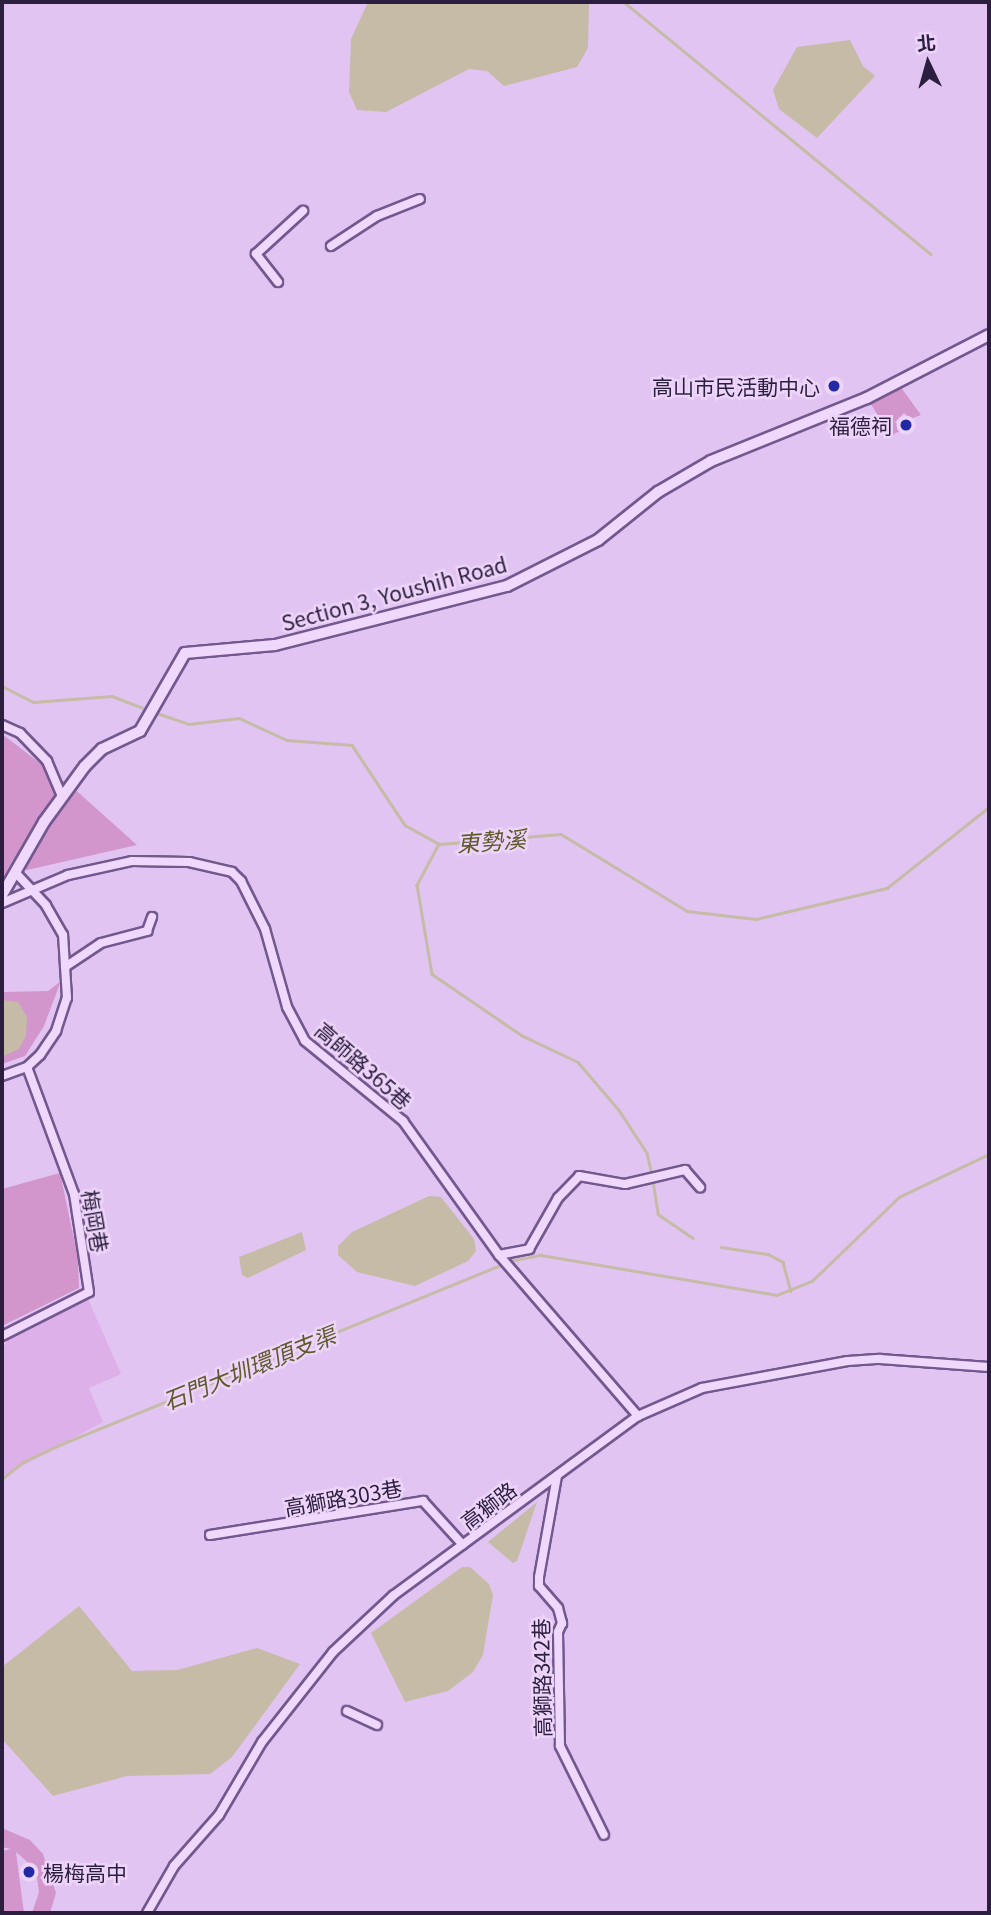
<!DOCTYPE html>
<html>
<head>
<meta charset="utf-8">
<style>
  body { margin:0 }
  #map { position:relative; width:991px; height:1915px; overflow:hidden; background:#e2c4f2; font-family:Georgia,"Noto Sans TC",serif }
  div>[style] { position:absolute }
  .farmland>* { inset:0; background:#ddb0e9 }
  .green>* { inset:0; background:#d296cd }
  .water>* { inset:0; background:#c5bba6 }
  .stream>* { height:2.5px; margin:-1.25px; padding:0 1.25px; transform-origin:1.25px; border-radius:1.25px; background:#c5bba6 }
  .roads { filter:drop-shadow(2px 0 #73588f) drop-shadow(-2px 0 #73588f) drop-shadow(0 2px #73588f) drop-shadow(0 -2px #73588f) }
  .street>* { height:8px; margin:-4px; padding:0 4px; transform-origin:4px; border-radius:4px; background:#f0d8fc }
  .secondary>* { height:10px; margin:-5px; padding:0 5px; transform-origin:5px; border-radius:5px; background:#f0d8fc }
  .dots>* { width:19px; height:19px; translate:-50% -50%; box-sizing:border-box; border:4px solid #edd4f9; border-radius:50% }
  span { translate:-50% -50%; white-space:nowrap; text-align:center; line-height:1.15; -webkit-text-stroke:5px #edd4f9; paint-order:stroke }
  .poi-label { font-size:21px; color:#2c1e3e }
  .right { translate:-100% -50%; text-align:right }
  .left { translate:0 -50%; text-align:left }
  .street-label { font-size:21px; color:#2c1e3e }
  .water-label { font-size:23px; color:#5f592b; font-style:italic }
  .frame { position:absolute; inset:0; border:4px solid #2c1e3e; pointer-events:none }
  .north { position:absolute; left:893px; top:28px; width:70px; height:70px; -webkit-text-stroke:5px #edd4f9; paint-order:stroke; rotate:355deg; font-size:19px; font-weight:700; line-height:28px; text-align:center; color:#2c1e3e }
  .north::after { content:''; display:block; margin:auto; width:24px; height:32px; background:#2c1e3e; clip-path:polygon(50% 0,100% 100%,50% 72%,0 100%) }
</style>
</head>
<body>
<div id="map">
  <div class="farmland">
    <div style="clip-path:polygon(88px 1299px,121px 1374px,89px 1388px,103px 1422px,2px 1477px,2px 1349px,9px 1338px)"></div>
  </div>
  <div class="green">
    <div style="clip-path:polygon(900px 386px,921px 415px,910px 419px,904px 413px,895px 422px,902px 430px,890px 436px,871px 404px)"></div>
    <div style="clip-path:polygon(2px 734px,79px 793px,137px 845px,27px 870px,13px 860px,2px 879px)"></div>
    <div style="clip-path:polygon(61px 981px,44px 1026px,25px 1056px,2px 1064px,2px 992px,48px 991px)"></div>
    <div style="clip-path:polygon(60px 1173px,78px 1258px,79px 1288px,2px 1326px,2px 1189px)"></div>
    <div style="clip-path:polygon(2px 1828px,30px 1840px,43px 1854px,56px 1893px,50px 1913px,32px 1913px,39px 1892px,37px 1878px,34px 1868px,16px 1852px,24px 1913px,2px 1913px,2px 1851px,11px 1849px,2px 1847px)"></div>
  </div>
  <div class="water">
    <div style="clip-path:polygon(368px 2px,589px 2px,588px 48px,577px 67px,504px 86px,487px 71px,469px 69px,386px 112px,357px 110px,349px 92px,351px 39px)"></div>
    <div style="clip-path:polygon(850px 40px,863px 66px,875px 76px,817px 138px,779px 109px,773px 90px,797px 47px)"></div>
    <div style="clip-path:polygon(2px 1000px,18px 1002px,27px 1017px,26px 1036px,19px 1049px,2px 1057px)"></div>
    <div style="clip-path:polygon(429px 1196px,441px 1197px,474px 1239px,476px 1251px,468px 1261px,415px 1286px,357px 1272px,338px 1255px,338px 1246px,352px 1232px)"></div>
    <div style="clip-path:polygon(302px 1232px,306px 1250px,248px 1278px,242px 1275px,239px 1257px)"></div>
    <div style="clip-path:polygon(537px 1502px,517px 1561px,513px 1563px,488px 1542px)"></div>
    <div style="clip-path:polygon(462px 1567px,470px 1567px,489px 1584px,493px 1595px,483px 1655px,473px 1672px,448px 1691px,405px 1702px,371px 1633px)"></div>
    <div style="clip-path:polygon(79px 1606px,132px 1671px,177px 1670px,257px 1648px,300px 1664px,232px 1757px,210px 1774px,127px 1776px,53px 1796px,2px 1739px,2px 1667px)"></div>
  </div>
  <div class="stream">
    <div style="left:624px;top:2px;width:397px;rotate:39.4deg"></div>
    <div style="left:2px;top:686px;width:35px;rotate:27deg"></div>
    <div style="left:33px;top:702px;width:79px;rotate:-4.3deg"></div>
    <div style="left:112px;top:696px;width:39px;rotate:21deg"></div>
    <div style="left:154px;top:712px;width:37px;rotate:19deg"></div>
    <div style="left:189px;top:724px;width:50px;rotate:-6.8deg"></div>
    <div style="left:239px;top:718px;width:53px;rotate:24.6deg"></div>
    <div style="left:287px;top:740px;width:65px;rotate:4.4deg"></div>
    <div style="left:352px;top:745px;width:96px;rotate:56.5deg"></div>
    <div style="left:405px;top:825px;width:39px;rotate:29deg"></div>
    <div style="left:439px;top:844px;width:122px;rotate:-4.7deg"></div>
    <div style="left:561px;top:834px;width:148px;rotate:31.4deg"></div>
    <div style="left:687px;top:911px;width:69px;rotate:6.6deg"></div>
    <div style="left:756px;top:919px;width:135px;rotate:-13.3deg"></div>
    <div style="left:887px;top:888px;width:130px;rotate:-38.5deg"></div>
    <div style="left:439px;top:844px;width:47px;rotate:118.2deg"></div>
    <div style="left:417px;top:885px;width:90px;rotate:80.4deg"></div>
    <div style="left:432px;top:974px;width:110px;rotate:34.3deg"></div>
    <div style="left:523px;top:1036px;width:61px;rotate:25.3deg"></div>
    <div style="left:578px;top:1062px;width:63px;rotate:49.5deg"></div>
    <div style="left:619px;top:1110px;width:51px;rotate:56.9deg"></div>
    <div style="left:647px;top:1153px;width:22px;rotate:77deg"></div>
    <div style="left:653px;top:1181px;width:33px;rotate:81deg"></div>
    <div style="left:658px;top:1214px;width:42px;rotate:34.4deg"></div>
    <div style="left:721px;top:1247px;width:48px;rotate:8.5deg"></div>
    <div style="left:768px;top:1254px;width:17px;rotate:28deg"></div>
    <div style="left:783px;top:1262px;width:30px;rotate:75deg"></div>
    <div style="left:509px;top:1261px;width:33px;rotate:-11deg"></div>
    <div style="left:541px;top:1255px;width:239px;rotate:9.6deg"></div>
    <div style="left:777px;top:1295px;width:38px;rotate:-22deg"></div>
    <div style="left:812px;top:1281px;width:121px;rotate:-44deg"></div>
    <div style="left:899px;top:1197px;width:100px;rotate:-25.5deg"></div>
    <div style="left:2px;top:1479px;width:27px;rotate:-39deg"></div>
    <div style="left:23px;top:1462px;width:43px;rotate:-24.8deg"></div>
    <div style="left:62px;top:1444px;width:475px;rotate:-22.2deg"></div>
  </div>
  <div class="roads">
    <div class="street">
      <div style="left:331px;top:246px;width:55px;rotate:-33.1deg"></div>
      <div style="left:377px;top:216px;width:46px;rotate:-21.6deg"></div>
      <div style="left:278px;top:282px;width:36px;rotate:-128deg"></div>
      <div style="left:256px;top:254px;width:64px;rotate:-42.5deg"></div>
      <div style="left:2px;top:725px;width:20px;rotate:24deg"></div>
      <div style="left:20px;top:733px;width:39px;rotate:46deg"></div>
      <div style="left:47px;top:761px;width:38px;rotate:67deg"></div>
      <div style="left:2px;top:903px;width:72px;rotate:-23deg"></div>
      <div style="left:68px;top:875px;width:66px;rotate:-12.3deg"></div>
      <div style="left:132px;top:861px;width:57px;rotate:1deg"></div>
      <div style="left:189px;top:862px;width:44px;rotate:13.1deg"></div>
      <div style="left:232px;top:872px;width:13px;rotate:45deg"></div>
      <div style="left:241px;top:881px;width:54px;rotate:63.4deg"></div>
      <div style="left:265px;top:929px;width:81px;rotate:74.2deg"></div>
      <div style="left:287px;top:1007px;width:38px;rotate:62deg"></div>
      <div style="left:305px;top:1041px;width:127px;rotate:39.2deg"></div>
      <div style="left:403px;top:1121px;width:165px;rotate:54.4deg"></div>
      <div style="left:499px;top:1255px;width:213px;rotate:49.2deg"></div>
      <div style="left:65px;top:967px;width:43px;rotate:-33.7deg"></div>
      <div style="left:101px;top:943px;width:48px;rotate:-14.6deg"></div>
      <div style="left:147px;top:931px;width:15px;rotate:-70deg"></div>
      <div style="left:2px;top:1076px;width:27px;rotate:-20deg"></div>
      <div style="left:27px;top:1067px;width:18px;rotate:-43deg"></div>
      <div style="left:40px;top:1055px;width:29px;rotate:-56deg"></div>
      <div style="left:56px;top:1031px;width:35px;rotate:-72deg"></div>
      <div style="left:67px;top:998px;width:63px;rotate:-93.6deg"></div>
      <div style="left:63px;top:935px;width:34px;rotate:-120deg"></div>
      <div style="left:46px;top:905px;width:45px;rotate:-133.2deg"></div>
      <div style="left:499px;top:1255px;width:31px;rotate:-11deg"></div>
      <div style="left:529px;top:1249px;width:59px;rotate:-60.4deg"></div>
      <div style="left:558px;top:1198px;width:30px;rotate:-46deg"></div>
      <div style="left:579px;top:1176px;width:47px;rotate:9.9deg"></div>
      <div style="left:625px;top:1184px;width:62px;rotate:-13.1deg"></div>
      <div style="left:685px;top:1170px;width:23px;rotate:49deg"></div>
      <div style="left:2px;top:1336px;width:97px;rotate:-26.8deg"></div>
      <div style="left:89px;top:1292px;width:99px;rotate:-98.7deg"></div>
      <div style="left:74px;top:1194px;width:135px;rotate:-110.3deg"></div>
      <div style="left:557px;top:1476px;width:103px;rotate:100.1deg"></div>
      <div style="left:539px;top:1577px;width:9px;rotate:90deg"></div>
      <div style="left:539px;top:1586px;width:29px;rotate:49deg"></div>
      <div style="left:558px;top:1608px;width:16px;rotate:75deg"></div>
      <div style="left:562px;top:1623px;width:10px;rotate:114deg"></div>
      <div style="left:558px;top:1632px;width:114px;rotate:89deg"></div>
      <div style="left:560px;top:1746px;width:99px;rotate:63.7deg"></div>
      <div style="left:210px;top:1535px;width:216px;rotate:-9.1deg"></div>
      <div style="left:423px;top:1501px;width:59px;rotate:47.7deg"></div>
      <div style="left:347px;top:1711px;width:33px;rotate:25deg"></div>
      <div style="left:147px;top:1913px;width:54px;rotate:-60.1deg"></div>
      <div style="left:174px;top:1866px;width:68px;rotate:-48.6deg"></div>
      <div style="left:219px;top:1815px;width:85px;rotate:-59.5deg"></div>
      <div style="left:262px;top:1742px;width:115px;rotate:-51.7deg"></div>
      <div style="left:333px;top:1652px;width:83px;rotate:-43.1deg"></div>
      <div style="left:394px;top:1595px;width:303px;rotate:-36.3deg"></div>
      <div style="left:638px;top:1416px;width:70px;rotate:-23.6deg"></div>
      <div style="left:702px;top:1388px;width:148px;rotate:-10.5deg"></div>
      <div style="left:848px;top:1361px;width:32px;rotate:-4deg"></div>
      <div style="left:880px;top:1359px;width:109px;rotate:4.2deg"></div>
    </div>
    <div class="secondary">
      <div style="left:2px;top:895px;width:84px;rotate:-60.1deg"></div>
      <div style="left:44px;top:822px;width:69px;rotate:-53.8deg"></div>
      <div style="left:85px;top:766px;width:24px;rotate:-45deg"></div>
      <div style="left:102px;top:749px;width:42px;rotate:-25.3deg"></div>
      <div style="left:140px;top:731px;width:90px;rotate:-60deg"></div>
      <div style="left:185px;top:653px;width:90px;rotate:-5.1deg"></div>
      <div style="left:275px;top:645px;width:239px;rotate:-14.3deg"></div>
      <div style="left:507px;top:586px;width:102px;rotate:-26.8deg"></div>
      <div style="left:598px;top:540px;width:77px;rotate:-38.7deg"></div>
      <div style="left:658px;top:492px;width:61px;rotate:-30.3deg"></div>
      <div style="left:711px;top:461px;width:168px;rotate:-22deg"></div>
      <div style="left:867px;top:398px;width:137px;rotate:-27.3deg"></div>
    </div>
  </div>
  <div class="dots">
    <div style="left:834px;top:386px;background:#2229a4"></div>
    <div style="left:906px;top:425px;background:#2229a4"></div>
    <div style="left:29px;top:1872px;background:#2229a4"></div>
  </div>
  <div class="poi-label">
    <span class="right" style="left:820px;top:386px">高山市民活動中心</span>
    <span class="right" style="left:892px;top:425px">福德祠</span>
    <span class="left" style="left:43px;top:1872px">楊梅高中</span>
  </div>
  <div class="street-label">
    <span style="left:394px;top:593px;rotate:-15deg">Section 3, Youshih Road</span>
    <span style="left:364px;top:1065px;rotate:41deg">高師路365巷</span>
    <span style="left:96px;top:1221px;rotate:80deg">梅岡巷</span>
    <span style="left:343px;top:1497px;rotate:-10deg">高獅路303巷</span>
    <span style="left:488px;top:1505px;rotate:-37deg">高獅路</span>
    <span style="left:541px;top:1678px;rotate:-91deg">高獅路342巷</span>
  </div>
  <div class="water-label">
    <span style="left:491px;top:840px;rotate:-4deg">東勢溪</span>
    <span style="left:249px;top:1367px;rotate:-22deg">石門大圳環頂支渠</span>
  </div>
  <div class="frame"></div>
  <div class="north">北</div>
</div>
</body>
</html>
